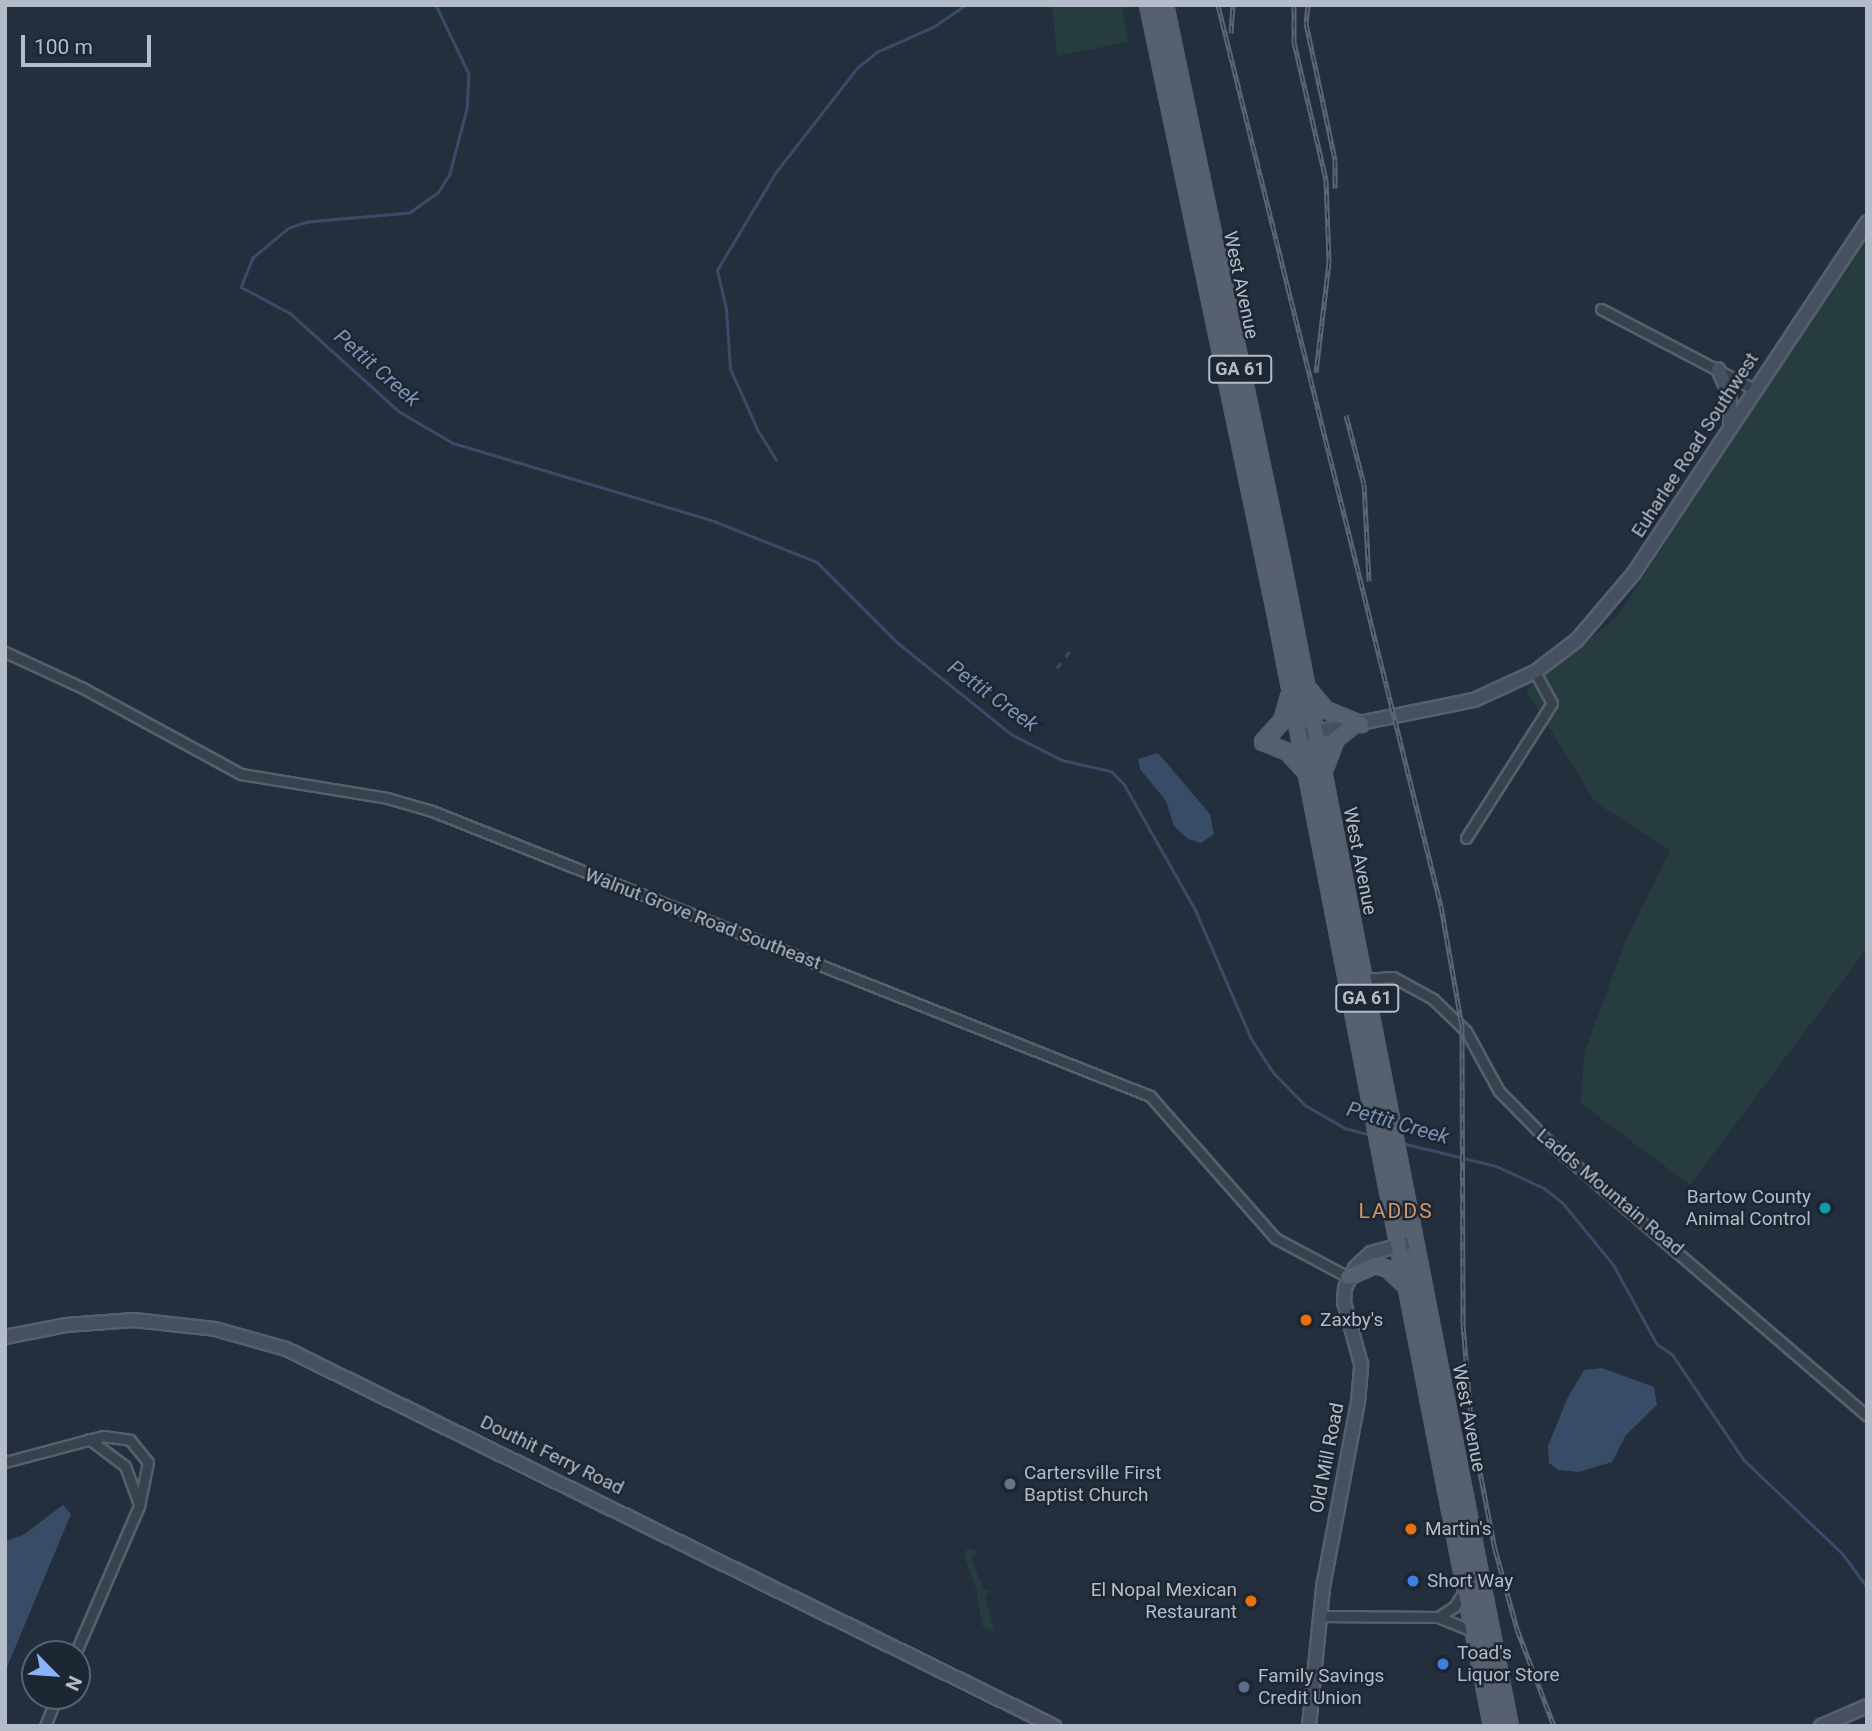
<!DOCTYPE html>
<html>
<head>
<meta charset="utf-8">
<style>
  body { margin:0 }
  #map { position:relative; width:1872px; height:1731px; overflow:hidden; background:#242f3e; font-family:Roboto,sans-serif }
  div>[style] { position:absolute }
  .green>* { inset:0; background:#263c3f }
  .water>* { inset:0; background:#394c67 }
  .stream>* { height:2.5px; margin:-1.25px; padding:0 1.25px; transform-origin:1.25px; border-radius:1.25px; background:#394c67 }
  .roads { filter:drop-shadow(2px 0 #565f6c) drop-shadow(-2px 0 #565f6c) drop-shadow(0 2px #565f6c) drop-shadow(0 -2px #565f6c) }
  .street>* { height:9px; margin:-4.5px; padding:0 4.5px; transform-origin:4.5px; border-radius:4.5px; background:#38414e }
  .secondary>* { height:12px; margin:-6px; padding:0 6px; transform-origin:6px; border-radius:6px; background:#465061 }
  .primary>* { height:14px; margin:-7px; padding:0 7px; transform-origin:7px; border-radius:7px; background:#56606e }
  .rail>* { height:5px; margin-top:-2.5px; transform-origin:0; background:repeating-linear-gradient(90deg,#1d2633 0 8px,#5a6575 0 16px); box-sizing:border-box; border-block:2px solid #5a6575 }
  .dots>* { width:19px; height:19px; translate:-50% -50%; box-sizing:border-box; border:4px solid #1d2633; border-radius:50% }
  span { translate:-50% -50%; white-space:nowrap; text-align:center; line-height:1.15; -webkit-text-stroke:5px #1d2633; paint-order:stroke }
  .shield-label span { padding:2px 5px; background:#1d2633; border:2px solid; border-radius:5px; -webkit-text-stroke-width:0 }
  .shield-label { font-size:18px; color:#b4bcc9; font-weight:700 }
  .street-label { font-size:19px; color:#b4bcc9 }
  .poi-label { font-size:19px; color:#b4bcc9 }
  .right { translate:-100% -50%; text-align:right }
  .left { translate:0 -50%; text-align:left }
  .water-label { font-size:21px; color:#7c92b1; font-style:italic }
  .neighbourhood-label { font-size:21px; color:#d59563; letter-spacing:2px }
  .frame { position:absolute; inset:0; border:7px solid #b4bcc9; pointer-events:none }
  .north { position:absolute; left:21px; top:1640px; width:70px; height:70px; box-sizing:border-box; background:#1d2633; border:2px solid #59626f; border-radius:50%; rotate:115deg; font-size:19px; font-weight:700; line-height:28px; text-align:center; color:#b4bcc9 }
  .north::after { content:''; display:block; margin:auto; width:24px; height:32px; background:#8ab4f8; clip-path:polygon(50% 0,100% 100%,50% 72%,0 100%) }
  .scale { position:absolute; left:21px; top:35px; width:130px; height:32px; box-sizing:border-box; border:4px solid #b4bcc9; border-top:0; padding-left:9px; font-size:21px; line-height:24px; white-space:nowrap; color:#b4bcc9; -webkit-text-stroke:5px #1d2633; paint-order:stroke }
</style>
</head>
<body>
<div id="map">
  <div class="green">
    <div style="clip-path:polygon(1052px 5px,1122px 5px,1128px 42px,1057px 56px)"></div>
    <div style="clip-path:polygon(1867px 234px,1867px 948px,1690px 1185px,1580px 1103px,1585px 1051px,1626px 940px,1670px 850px,1596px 803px,1526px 690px,1617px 617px)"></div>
    <div style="clip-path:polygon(968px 1548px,978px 1551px,971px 1558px,984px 1590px,991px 1590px,985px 1596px,995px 1633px,982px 1626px,976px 1589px,964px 1555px)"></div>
  </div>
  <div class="water">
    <div style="clip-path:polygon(1158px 753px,1210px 814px,1214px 834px,1201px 843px,1188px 839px,1174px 826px,1166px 801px,1140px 769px,1138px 759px)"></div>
    <div style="clip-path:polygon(1602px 1368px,1654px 1387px,1657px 1405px,1626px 1435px,1612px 1462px,1579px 1472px,1558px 1470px,1549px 1463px,1548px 1446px,1567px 1399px,1584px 1370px)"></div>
    <div style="clip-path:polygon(63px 1505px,71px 1514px,5px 1672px,5px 1541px,23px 1535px)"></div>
  </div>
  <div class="stream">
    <div style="left:436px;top:5px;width:76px;rotate:64.4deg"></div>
    <div style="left:469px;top:74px;width:35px;rotate:93deg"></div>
    <div style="left:467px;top:109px;width:67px;rotate:104.7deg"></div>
    <div style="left:450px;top:174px;width:22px;rotate:122deg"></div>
    <div style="left:438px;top:193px;width:35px;rotate:145deg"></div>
    <div style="left:409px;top:213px;width:101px;rotate:174.9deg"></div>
    <div style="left:308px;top:222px;width:20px;rotate:162deg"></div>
    <div style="left:289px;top:228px;width:47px;rotate:140.2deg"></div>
    <div style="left:253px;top:258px;width:31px;rotate:112deg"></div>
    <div style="left:241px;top:287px;width:55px;rotate:28deg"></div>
    <div style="left:290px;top:313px;width:148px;rotate:42deg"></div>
    <div style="left:400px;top:412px;width:61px;rotate:30.3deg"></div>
    <div style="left:453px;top:443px;width:272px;rotate:16.6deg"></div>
    <div style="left:714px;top:521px;width:111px;rotate:21.7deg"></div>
    <div style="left:817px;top:562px;width:115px;rotate:45deg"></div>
    <div style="left:898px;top:643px;width:145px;rotate:38.8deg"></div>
    <div style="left:1011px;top:734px;width:57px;rotate:27deg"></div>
    <div style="left:1062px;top:760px;width:50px;rotate:12.7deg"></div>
    <div style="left:1111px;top:771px;width:18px;rotate:45deg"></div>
    <div style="left:1124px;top:784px;width:146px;rotate:60.4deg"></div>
    <div style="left:1196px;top:911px;width:138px;rotate:66.6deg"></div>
    <div style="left:1251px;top:1038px;width:40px;rotate:57.1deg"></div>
    <div style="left:1273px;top:1072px;width:46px;rotate:45.9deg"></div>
    <div style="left:1305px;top:1105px;width:46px;rotate:29.9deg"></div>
    <div style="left:1345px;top:1128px;width:28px;rotate:15deg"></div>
    <div style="left:776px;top:460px;width:36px;rotate:-122deg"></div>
    <div style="left:757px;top:429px;width:66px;rotate:-114.2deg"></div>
    <div style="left:730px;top:369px;width:60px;rotate:-93.8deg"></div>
    <div style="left:726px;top:309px;width:40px;rotate:-103deg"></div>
    <div style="left:717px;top:270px;width:114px;rotate:-59deg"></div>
    <div style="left:776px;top:172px;width:132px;rotate:-52.1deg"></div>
    <div style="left:857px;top:68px;width:26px;rotate:-39deg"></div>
    <div style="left:877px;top:52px;width:61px;rotate:-24.1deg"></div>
    <div style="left:933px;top:27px;width:40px;rotate:-34deg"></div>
    <div style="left:1066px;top:656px;width:4px;rotate:-56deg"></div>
    <div style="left:1057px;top:667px;width:4px;rotate:-45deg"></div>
    <div style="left:1402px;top:1143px;width:97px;rotate:13.7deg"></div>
    <div style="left:1496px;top:1166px;width:53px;rotate:24.6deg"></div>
    <div style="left:1544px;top:1188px;width:23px;rotate:38deg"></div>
    <div style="left:1562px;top:1202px;width:80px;rotate:50.6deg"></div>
    <div style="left:1613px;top:1264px;width:91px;rotate:61.2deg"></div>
    <div style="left:1657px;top:1344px;width:18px;rotate:34deg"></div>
    <div style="left:1672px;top:1354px;width:128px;rotate:55.8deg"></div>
    <div style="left:1744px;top:1460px;width:137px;rotate:43.5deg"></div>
    <div style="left:1843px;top:1554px;width:41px;rotate:54deg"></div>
  </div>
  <div class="roads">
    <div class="street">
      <div style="left:1601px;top:309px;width:173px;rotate:27.6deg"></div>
      <div style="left:5px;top:652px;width:86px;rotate:24.8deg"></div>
      <div style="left:83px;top:688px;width:180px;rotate:28.6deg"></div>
      <div style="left:241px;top:774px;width:148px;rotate:9.3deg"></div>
      <div style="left:387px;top:798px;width:47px;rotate:16.1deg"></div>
      <div style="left:432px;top:811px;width:772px;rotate:21.65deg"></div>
      <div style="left:1150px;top:1096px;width:189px;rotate:48.6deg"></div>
      <div style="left:1275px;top:1238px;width:83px;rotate:28.1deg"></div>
      <div style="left:1466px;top:838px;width:160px;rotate:-57.5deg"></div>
      <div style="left:1552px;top:703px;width:35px;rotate:-119deg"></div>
      <div style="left:1364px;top:979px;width:29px;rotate:-4deg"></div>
      <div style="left:1393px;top:977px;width:46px;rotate:28.8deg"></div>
      <div style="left:1433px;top:999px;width:46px;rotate:44.1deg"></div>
      <div style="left:1466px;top:1031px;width:68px;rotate:61.2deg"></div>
      <div style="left:1499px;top:1091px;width:74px;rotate:45.5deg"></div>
      <div style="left:1551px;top:1144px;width:417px;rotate:40.7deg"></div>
      <div style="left:89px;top:1439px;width:45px;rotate:36.9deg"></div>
      <div style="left:125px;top:1466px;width:40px;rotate:69.8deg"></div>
      <div style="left:5px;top:1462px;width:101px;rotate:-14.9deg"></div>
      <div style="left:103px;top:1436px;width:27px;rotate:8deg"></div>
      <div style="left:130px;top:1440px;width:28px;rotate:51deg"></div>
      <div style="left:148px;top:1462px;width:45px;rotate:101.6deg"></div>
      <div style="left:139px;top:1506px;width:161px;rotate:113.4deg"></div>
      <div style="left:1320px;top:1616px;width:118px;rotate:0.5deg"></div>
      <div style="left:1438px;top:1617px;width:38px;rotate:22deg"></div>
      <div style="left:1438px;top:1617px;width:19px;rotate:-32deg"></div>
      <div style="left:1454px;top:1607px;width:20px;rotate:-57deg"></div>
      <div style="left:45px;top:1726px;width:32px;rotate:-68deg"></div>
    </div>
    <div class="secondary">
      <div style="left:1718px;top:369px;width:30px;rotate:66deg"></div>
      <div style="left:1730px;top:396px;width:28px;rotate:90deg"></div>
      <div style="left:1305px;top:734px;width:172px;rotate:-11.4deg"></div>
      <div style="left:1474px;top:700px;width:67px;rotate:-24.7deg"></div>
      <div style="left:1535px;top:672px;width:53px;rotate:-37.3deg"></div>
      <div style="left:1577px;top:640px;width:88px;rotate:-49.6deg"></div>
      <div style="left:1634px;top:573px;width:421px;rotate:-56.4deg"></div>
      <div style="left:5px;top:1337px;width:62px;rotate:-11.1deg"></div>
      <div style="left:66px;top:1325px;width:68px;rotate:-4.2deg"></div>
      <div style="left:134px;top:1320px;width:81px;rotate:6.3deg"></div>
      <div style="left:215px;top:1329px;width:74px;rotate:15.7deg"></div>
      <div style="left:286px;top:1349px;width:856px;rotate:26.15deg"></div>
      <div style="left:1309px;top:1726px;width:140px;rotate:-84.2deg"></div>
      <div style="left:1323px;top:1587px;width:188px;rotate:-79.3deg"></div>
      <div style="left:1358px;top:1402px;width:38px;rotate:-85deg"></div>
      <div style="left:1361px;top:1364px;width:64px;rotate:-105.3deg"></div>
      <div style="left:1344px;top:1302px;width:14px;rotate:-86deg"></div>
      <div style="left:1345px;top:1288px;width:22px;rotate:-63deg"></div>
      <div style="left:1355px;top:1268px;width:22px;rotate:-43deg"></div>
      <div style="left:1371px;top:1253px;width:38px;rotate:-15deg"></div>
      <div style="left:1821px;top:1726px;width:50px;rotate:-23.5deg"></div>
    </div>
    <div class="primary">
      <div style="left:1148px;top:5px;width:619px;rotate:78.16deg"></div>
      <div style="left:1275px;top:611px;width:1136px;rotate:78.99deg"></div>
      <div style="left:1165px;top:5px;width:568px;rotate:78.12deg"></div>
      <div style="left:1282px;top:561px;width:1187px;rotate:78.93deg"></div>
      <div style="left:1309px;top:690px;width:26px;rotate:50deg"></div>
      <div style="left:1326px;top:710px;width:38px;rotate:22deg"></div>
      <div style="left:1263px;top:742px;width:28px;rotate:-48deg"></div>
      <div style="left:1282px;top:721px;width:25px;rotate:-74deg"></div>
      <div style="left:1263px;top:742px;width:27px;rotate:22deg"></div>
      <div style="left:1288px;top:752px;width:24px;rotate:48deg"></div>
      <div style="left:1325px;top:768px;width:31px;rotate:-69deg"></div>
      <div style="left:1336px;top:739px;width:21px;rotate:-39deg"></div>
      <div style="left:1348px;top:1277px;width:30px;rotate:-24deg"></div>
      <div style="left:1375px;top:1265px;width:14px;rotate:17deg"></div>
      <div style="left:1388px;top:1269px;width:25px;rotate:43deg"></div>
    </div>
  </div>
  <div class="rail">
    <div style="left:1218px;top:5px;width:928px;rotate:76.1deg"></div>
    <div style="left:1441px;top:906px;width:122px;rotate:80.1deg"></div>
    <div style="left:1462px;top:1026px;width:298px;rotate:89.8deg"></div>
    <div style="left:1463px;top:1324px;width:107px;rotate:85.2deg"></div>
    <div style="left:1472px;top:1431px;width:120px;rotate:79deg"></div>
    <div style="left:1495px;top:1549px;width:83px;rotate:74.6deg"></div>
    <div style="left:1517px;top:1629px;width:104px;rotate:69.1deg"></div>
    <div style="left:1294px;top:5px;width:37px;rotate:90deg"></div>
    <div style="left:1294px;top:42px;width:141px;rotate:76.9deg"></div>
    <div style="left:1326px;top:179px;width:83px;rotate:87.9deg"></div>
    <div style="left:1329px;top:262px;width:111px;rotate:96.7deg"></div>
    <div style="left:1308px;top:5px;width:18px;rotate:96deg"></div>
    <div style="left:1306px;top:23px;width:140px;rotate:78deg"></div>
    <div style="left:1335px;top:160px;width:28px;rotate:90deg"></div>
    <div style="left:1231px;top:33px;width:28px;rotate:-86deg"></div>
    <div style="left:1346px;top:415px;width:71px;rotate:75.4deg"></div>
    <div style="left:1364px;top:484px;width:97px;rotate:87deg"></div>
  </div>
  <div class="dots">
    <div style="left:1825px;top:1208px;background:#0f9aa8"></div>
    <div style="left:1306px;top:1320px;background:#e8710a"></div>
    <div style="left:1010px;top:1484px;background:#6b7280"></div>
    <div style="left:1411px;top:1529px;background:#e8710a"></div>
    <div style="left:1413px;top:1581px;background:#3f7fe0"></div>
    <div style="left:1251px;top:1601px;background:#e8710a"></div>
    <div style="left:1443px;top:1664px;background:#3f7fe0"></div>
    <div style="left:1244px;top:1687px;background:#5c6f8a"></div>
  </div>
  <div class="shield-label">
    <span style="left:1240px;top:369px">GA 61</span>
    <span style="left:1367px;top:998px">GA 61</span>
  </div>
  <div class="street-label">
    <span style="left:1241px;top:285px;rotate:78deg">West Avenue</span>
    <span style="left:1695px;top:445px;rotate:-57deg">Euharlee Road Southwest</span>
    <span style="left:1360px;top:861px;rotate:79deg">West Avenue</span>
    <span style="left:703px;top:919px;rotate:21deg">Walnut Grove Road Southeast</span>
    <span style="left:1610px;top:1192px;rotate:40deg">Ladds Mountain Road</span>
    <span style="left:1469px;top:1418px;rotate:79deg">West Avenue</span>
    <span style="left:552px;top:1455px;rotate:26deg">Douthit Ferry Road</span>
    <span style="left:1327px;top:1458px;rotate:-79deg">Old Mill Road</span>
  </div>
  <div class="poi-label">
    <span class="right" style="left:1811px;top:1208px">Bartow County<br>Animal Control</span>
    <span class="left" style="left:1320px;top:1320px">Zaxby's</span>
    <span class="left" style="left:1024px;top:1484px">Cartersville First<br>Baptist Church</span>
    <span class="left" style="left:1425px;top:1529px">Martin's</span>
    <span class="left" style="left:1427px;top:1581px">Short Way</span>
    <span class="right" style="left:1237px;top:1601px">El Nopal Mexican<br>Restaurant</span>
    <span class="left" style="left:1457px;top:1664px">Toad's<br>Liquor Store</span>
    <span class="left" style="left:1258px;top:1687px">Family Savings<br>Credit Union</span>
  </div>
  <div class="water-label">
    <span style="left:377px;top:368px;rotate:41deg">Pettit Creek</span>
    <span style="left:993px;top:696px;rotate:36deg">Pettit Creek</span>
    <span style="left:1398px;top:1123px;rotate:16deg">Pettit Creek</span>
  </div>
  <div class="neighbourhood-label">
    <span style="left:1396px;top:1211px">LADDS</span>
  </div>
  <div class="frame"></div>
  <div class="north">N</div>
  <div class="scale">100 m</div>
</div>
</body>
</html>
